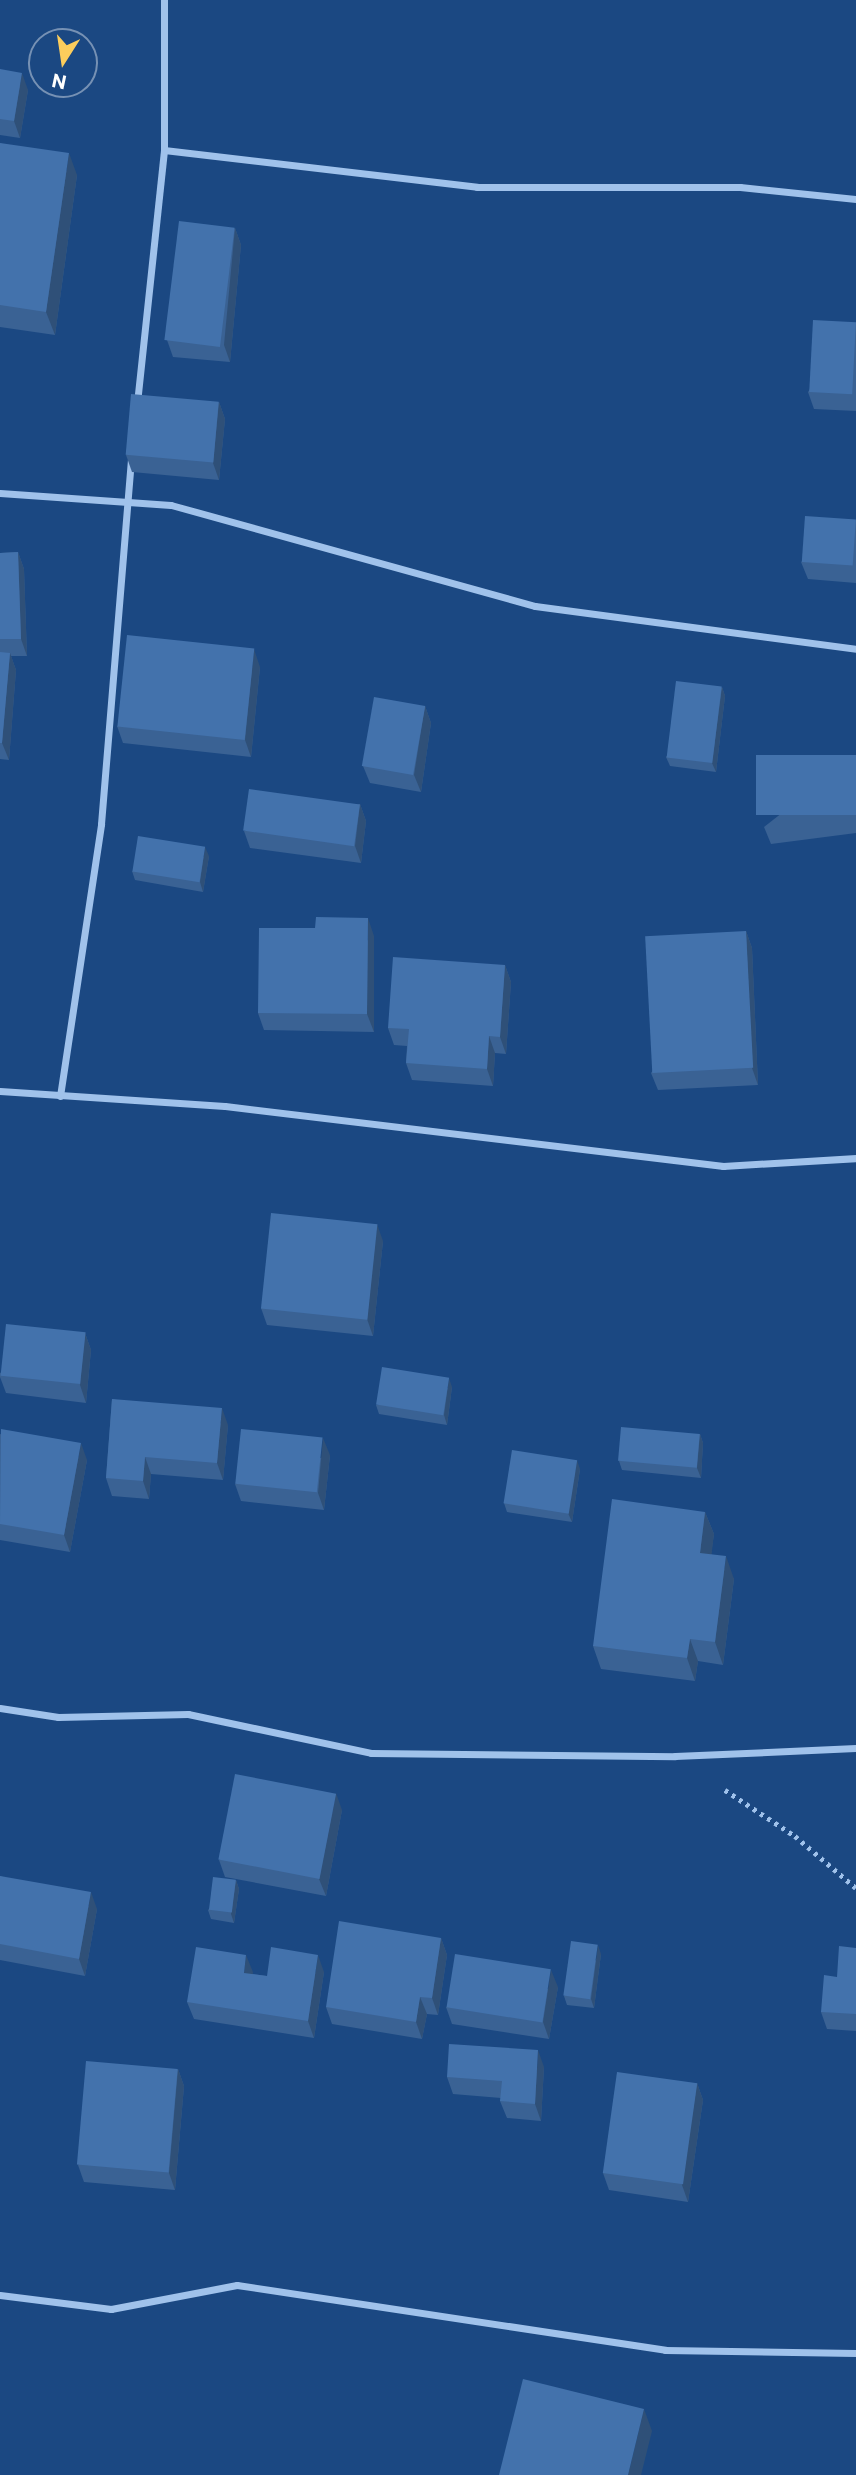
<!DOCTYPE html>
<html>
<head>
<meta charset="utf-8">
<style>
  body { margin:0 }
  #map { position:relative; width:856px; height:2475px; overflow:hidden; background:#1b4882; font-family:Commissioner,sans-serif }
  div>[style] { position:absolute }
  .path>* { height:4.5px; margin-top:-2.25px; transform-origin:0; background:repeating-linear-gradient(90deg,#a0c2eb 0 3.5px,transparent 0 8.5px) }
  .minor>* { height:7px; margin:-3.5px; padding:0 3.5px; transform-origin:3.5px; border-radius:3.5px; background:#a0c2eb }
  .wall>* { inset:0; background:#3a6294 }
  .shaded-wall>* { inset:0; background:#2f5078 }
  .building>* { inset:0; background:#4372ac; transform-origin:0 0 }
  span { translate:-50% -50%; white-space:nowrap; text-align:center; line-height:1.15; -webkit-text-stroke:6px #1b4882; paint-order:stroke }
  .north { position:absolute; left:28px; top:28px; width:70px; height:70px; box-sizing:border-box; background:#1b4882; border:2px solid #7691b4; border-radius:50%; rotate:192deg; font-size:19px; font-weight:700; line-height:28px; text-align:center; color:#fff }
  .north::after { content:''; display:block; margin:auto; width:24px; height:32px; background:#fccd5c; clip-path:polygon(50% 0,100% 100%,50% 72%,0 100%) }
</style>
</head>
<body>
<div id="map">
  <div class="path">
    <div style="left:725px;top:1790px;width:84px;rotate:33.3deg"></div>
    <div style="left:795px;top:1836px;width:80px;rotate:40.4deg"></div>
  </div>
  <div class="minor">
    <div style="left:164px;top:150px;width:315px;rotate:6.7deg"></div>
    <div style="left:477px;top:187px;width:263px"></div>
    <div style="left:740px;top:187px;width:117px;rotate:5.9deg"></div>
    <div style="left:137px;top:403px;width:254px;rotate:-83.9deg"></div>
    <div style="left:164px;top:150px;width:150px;rotate:-90deg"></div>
    <div style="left:0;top:493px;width:171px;rotate:4deg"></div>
    <div style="left:171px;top:505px;width:378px;rotate:15.5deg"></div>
    <div style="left:535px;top:606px;width:324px;rotate:7.6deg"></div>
    <div style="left:0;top:1091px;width:225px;rotate:3.8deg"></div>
    <div style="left:225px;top:1106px;width:502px;rotate:6.87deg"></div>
    <div style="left:723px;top:1166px;width:133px;rotate:-3.4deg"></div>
    <div style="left:60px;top:1096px;width:275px;rotate:-81.4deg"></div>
    <div style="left:101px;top:824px;width:368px;rotate:-85.3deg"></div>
    <div style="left:0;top:1708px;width:59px;rotate:8.8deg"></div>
    <div style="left:58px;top:1717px;width:130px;rotate:-1.3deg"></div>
    <div style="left:188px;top:1714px;width:187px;rotate:12deg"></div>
    <div style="left:371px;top:1753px;width:304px;rotate:0.6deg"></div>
    <div style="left:675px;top:1756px;width:181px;rotate:-2.5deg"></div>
    <div style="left:0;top:2295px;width:112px;rotate:7.2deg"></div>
    <div style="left:111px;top:2309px;width:128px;rotate:-10.8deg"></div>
    <div style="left:237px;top:2285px;width:433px;rotate:8.6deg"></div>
    <div style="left:665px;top:2350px;width:191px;rotate:0.9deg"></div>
  </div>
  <div class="wall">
    <div style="clip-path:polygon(0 69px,28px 90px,20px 138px,0 135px)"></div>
    <div style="clip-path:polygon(0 143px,77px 175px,55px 335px,0 327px)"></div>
    <div style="clip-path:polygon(235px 228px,241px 245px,230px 362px,173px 357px,167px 340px)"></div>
    <div style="clip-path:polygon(856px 322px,856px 411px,814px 409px,808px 392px)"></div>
    <div style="clip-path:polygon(219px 402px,225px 419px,219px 480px,132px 472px,126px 455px)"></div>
    <div style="clip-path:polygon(856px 520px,856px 583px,808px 579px,801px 562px)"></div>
    <div style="clip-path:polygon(18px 552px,24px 569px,27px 656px,11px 656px,16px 670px,9px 760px,0 759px,0 553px)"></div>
    <div style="clip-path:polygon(260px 667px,251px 757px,123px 743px,117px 726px)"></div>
    <div style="clip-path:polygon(722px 687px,725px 696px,716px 772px,670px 766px,666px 757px)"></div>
    <div style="clip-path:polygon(425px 706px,431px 723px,421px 792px,370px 783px,363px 766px)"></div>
    <div style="clip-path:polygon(856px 755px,856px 833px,771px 844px,764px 827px)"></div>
    <div style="clip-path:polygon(360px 804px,366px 821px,361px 863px,250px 848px,244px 831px)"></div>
    <div style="clip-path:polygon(209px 856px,203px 892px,135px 880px,132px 871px)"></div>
    <div style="clip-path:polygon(746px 931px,752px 948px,758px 1085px,658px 1090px,651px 1073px)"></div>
    <div style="clip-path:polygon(374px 936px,374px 1032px,264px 1030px,258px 1013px)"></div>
    <div style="clip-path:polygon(505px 965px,511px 982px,506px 1054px,495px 1053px,493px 1086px,412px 1080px,406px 1063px,407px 1046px,394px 1045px,388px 1028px)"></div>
    <div style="clip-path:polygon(383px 1241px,373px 1336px,267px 1325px,261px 1308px)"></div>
    <div style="clip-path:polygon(85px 1333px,91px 1350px,86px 1403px,6px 1393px,0 1377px,0 1373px)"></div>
    <div style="clip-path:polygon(452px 1387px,447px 1425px,379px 1414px,376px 1405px)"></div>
    <div style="clip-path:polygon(112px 1399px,228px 1425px,223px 1480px,151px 1474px,149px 1499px,112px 1496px,106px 1478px)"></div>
    <div style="clip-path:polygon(0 1434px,87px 1460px,70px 1552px,0 1540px)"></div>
    <div style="clip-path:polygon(700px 1434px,703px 1443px,701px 1478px,622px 1470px,619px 1461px)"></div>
    <div style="clip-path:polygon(330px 1455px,324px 1510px,241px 1501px,235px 1484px)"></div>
    <div style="clip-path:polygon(580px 1469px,572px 1522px,507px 1512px,504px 1503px)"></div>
    <div style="clip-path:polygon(705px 1512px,714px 1534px,711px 1554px,734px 1579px,723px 1665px,698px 1661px,695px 1681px,601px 1669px,593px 1646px)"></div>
    <div style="clip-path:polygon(342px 1810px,326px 1896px,225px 1877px,219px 1860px)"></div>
    <div style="clip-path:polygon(0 1876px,97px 1909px,85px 1976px,0 1960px)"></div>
    <div style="clip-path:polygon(236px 1880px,239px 1889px,234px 1923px,211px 1919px,208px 1910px)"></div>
    <div style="clip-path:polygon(441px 1938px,447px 1955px,438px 2015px,427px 2014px,422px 2039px,332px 2024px,326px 2007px)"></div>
    <div style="clip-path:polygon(856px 1948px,856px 2031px,827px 2029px,821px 2012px,837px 1977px)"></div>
    <div style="clip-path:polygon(601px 1954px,594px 2008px,567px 2005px,564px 1996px)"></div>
    <div style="clip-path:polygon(253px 1972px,252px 1974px,267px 1976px,324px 1972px,314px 2038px,194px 2019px,187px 2002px)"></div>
    <div style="clip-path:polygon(558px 1987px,549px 2039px,452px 2024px,446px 2007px)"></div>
    <div style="clip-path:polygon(544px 2067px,541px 2121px,507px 2118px,500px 2101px,501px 2098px,453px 2094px,447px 2077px)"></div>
    <div style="clip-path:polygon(178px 2069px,184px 2086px,175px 2190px,84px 2182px,78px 2165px)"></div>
    <div style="clip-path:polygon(697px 2083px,703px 2100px,688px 2202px,609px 2190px,603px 2173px)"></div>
  </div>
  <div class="shaded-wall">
    <div style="clip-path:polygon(22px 73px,28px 90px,20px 138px,14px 121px)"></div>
    <div style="clip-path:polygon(69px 153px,77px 175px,55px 335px,46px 312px)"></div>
    <div style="clip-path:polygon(235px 228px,241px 245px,230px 362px,224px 345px)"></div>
    <div style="clip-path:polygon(219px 402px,225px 419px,219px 480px,213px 463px)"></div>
    <div style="clip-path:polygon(18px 552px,24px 569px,27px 656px,21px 639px)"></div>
    <div style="clip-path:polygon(254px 649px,260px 667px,251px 757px,245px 740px)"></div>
    <div style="clip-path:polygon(10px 653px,16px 670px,9px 760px,2px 743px)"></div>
    <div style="clip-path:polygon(722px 687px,725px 696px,716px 772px,712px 763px)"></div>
    <div style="clip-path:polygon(425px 706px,431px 723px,421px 792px,414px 775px)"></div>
    <div style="clip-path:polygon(360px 804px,366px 821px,361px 863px,355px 846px)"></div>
    <div style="clip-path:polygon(205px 847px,209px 856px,203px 892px,200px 882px)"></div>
    <div style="clip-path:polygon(368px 918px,374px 936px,374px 1032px,367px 1014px)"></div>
    <div style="clip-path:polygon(746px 931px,752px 948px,758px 1085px,752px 1068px)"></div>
    <div style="clip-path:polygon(505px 965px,511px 982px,506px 1054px,500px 1037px)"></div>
    <div style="clip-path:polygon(489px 1036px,495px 1053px,493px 1086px,487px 1069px)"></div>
    <div style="clip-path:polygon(377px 1224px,383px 1241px,373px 1336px,367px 1319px)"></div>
    <div style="clip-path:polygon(85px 1333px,91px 1350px,86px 1403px,80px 1385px)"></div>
    <div style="clip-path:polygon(449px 1378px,452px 1387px,447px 1425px,444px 1415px)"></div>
    <div style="clip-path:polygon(222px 1408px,228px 1425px,223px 1480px,217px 1463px)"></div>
    <div style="clip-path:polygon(700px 1434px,703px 1443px,701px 1478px,697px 1468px)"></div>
    <div style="clip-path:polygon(323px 1438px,330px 1455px,324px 1510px,318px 1493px)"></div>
    <div style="clip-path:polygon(81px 1443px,87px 1460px,70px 1552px,64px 1535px)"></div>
    <div style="clip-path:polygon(145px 1457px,151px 1474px,149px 1499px,143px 1481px)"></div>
    <div style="clip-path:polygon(577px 1460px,580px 1469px,572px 1522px,568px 1513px)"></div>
    <div style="clip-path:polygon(705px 1512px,714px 1534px,709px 1575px,700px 1553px)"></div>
    <div style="clip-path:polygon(726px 1556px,734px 1579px,723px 1665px,715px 1642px)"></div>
    <div style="clip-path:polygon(690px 1639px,698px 1661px,695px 1681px,687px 1658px)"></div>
    <div style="clip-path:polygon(336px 1793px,342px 1810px,326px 1896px,319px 1879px)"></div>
    <div style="clip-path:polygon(236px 1880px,239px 1889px,234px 1923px,231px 1914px)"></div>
    <div style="clip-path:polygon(91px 1892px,97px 1909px,85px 1976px,79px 1959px)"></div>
    <div style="clip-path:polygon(441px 1938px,447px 1955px,438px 2015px,432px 1998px)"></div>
    <div style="clip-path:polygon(598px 1945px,601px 1954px,594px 2008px,591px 1999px)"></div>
    <div style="clip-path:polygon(246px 1955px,253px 1972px,250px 1990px,244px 1973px)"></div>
    <div style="clip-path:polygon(318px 1955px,324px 1972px,314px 2038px,308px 2021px)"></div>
    <div style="clip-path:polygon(551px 1970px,558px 1987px,549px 2039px,543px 2022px)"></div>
    <div style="clip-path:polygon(420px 1997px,427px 2014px,422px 2039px,416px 2022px)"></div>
    <div style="clip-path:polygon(538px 2050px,544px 2067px,541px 2121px,535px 2104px)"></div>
    <div style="clip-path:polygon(178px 2069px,184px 2086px,175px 2190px,169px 2173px)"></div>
    <div style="clip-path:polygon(697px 2083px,703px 2100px,688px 2202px,682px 2185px)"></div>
    <div style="clip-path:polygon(644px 2409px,652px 2431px,641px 2475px,628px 2475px)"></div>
  </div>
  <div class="building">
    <div style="clip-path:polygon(0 69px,22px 73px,14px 121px,0 119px)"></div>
    <div style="clip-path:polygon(0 143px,69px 153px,46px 312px,0 305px)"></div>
    <div style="left:179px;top:221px;width:56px;height:120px;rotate:7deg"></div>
    <div style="left:813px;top:320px;width:43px;height:72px;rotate:3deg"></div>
    <div style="left:131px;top:394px;width:88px;height:61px;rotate:5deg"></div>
    <div style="left:805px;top:516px;width:51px;height:46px;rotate:4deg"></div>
    <div style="clip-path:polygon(18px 552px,21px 639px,0 639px,0 553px)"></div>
    <div style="left:127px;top:635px;width:128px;height:92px;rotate:6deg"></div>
    <div style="clip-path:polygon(0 652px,10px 653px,2px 743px,0 743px)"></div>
    <div style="left:676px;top:681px;width:46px;height:77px;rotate:7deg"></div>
    <div style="left:374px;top:697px;width:52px;height:70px;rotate:10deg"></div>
    <div style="left:856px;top:755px;width:60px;height:100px;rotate:90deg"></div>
    <div style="left:249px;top:789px;width:112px;height:42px;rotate:8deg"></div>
    <div style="left:138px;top:836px;width:68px;height:36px;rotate:9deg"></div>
    <div style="clip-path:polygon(316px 917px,368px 918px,367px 1014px,258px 1013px,259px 928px,315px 928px)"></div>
    <div style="left:746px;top:931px;width:137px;height:101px;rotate:87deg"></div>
    <div style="clip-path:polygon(393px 957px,505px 965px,500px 1037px,489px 1036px,487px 1069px,406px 1063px,409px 1029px,388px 1028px)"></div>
    <div style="left:271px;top:1213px;width:107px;height:96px;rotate:6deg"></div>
    <div style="left:6px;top:1324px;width:80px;height:52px;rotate:6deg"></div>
    <div style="left:382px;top:1367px;width:68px;height:38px;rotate:9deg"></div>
    <div style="clip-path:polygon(112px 1399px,222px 1408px,217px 1463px,145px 1457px,143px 1481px,106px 1478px)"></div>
    <div style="left:621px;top:1427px;width:79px;height:34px;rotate:5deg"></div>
    <div style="clip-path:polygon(1px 1429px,81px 1443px,64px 1535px,0 1524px)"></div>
    <div style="left:241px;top:1429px;width:82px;height:55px;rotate:6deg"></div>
    <div style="left:512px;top:1450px;width:66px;height:54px;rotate:9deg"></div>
    <div style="clip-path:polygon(612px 1499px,705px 1512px,700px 1553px,726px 1556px,715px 1642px,690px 1639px,687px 1658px,593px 1646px)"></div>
    <div style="left:235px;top:1774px;width:103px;height:87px;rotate:11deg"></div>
    <div style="clip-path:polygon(0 1876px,91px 1892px,79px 1959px,0 1944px)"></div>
    <div style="left:213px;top:1877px;width:23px;height:33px;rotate:7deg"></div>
    <div style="clip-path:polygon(339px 1921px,441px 1938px,432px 1998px,420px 1997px,416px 2022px,326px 2007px)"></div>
    <div style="left:571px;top:1941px;width:27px;height:55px;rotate:8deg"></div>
    <div style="clip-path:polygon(839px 1946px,856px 1948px,856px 2014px,821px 2012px,824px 1975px,837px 1977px)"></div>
    <div style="clip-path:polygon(196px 1947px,246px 1955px,244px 1973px,267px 1976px,271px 1947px,318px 1955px,308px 2021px,187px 2002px)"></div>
    <div style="left:455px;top:1954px;width:97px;height:54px;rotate:9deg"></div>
    <div style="clip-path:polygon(449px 2044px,538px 2050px,535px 2104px,500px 2101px,502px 2081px,447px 2077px)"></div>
    <div style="left:86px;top:2061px;width:92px;height:104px;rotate:5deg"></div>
    <div style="left:617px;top:2072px;width:81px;height:102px;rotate:8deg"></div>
    <div style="clip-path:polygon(523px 2379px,644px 2409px,628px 2475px,499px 2475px)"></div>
  </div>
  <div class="north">N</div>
</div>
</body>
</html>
